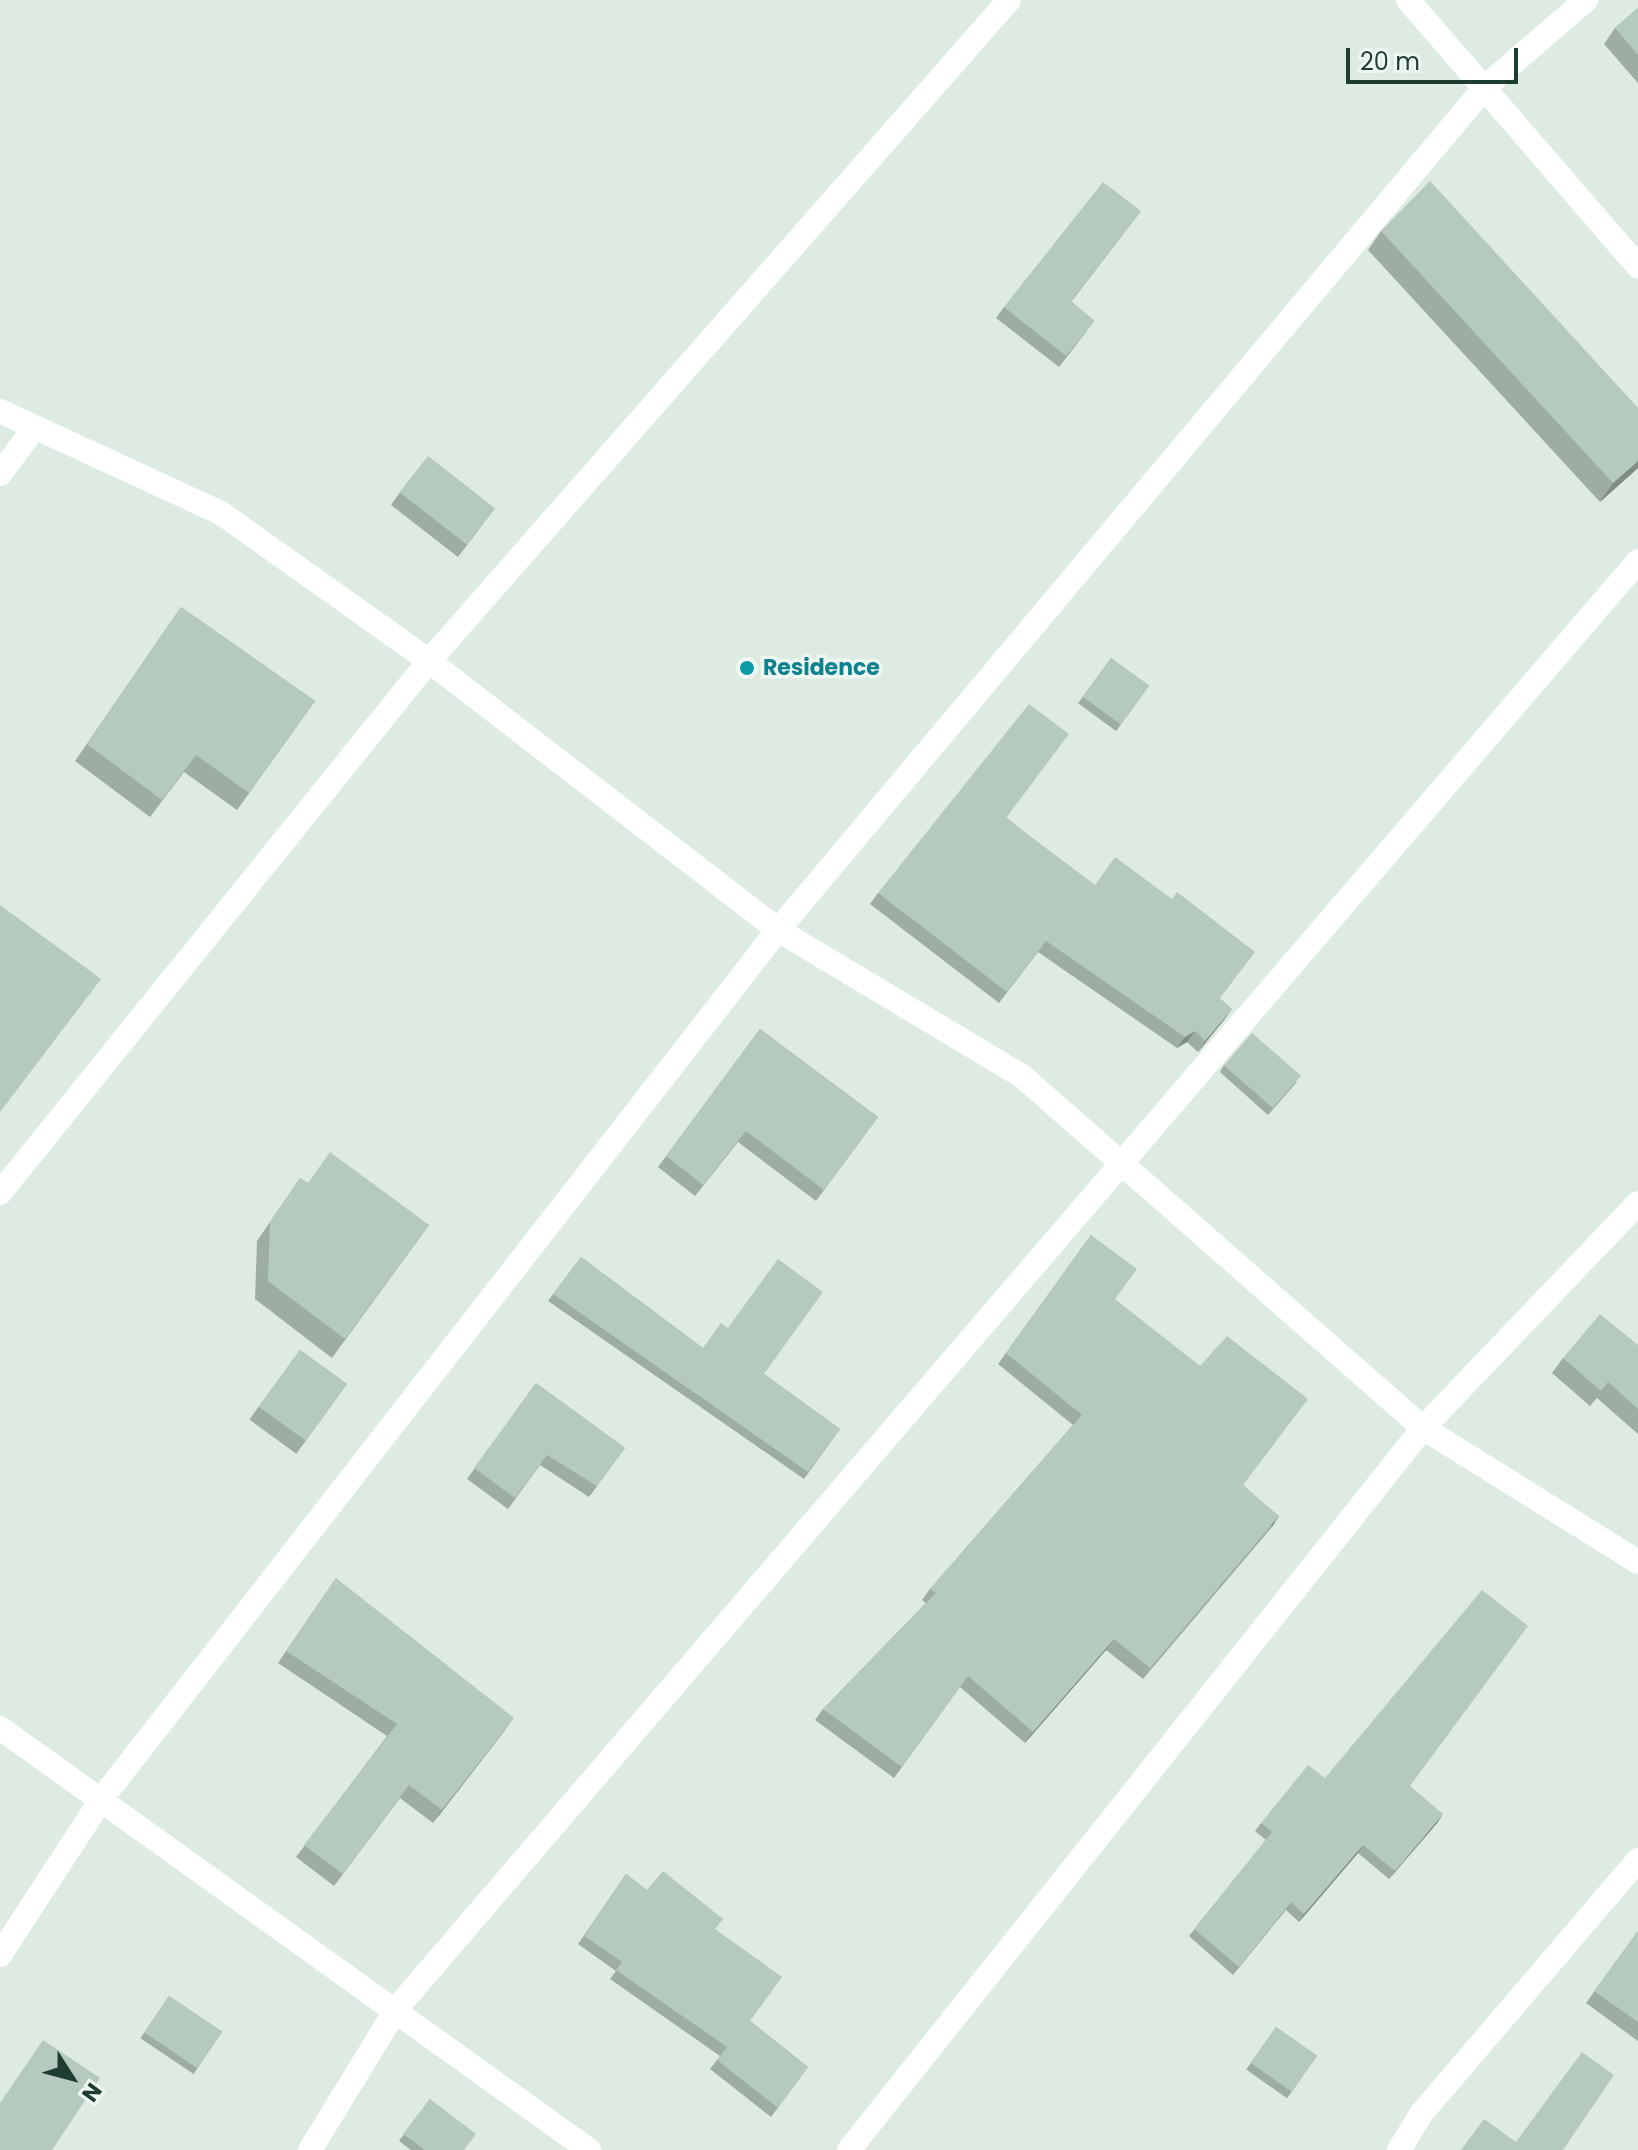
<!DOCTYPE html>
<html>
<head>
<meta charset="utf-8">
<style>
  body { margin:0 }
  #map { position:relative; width:1638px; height:2150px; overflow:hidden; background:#ddebe3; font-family:Poppins,sans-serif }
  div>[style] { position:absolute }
  .minor>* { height:24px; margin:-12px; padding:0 12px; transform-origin:12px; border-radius:12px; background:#fff }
  .wall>* { inset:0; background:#9dada3; transform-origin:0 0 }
  .shaded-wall>* { inset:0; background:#7f8d85; transform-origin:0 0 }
  .building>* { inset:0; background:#b6c9be; transform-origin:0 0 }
  .dots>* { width:22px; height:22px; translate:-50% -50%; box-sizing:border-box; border:4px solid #eef7f1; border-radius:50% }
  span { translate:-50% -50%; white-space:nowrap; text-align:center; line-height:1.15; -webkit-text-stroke:7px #eef7f1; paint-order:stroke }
  .culture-label { font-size:22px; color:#0d838f; font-weight:700 }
  .left { translate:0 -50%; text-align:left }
  .north { position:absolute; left:32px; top:2038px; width:80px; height:80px; -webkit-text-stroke:6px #eef7f1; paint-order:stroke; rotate:126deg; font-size:22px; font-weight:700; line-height:32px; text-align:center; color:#1e3c2f }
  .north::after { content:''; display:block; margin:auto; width:28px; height:36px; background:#1e3c2f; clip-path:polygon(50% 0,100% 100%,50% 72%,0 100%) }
  .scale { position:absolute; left:1346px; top:48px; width:172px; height:36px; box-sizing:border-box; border:4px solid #1e3c2f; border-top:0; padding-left:10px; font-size:24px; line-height:28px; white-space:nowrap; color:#1e3c2f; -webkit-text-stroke:6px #eef7f1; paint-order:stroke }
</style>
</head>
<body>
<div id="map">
  <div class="minor">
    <div style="left:1408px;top:0;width:352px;rotate:49.2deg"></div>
    <div style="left:0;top:411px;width:243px;rotate:24.8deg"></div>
    <div style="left:221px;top:513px;width:255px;rotate:35.4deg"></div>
    <div style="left:429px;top:661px;width:441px;rotate:37.6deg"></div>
    <div style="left:778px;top:930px;width:284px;rotate:30.9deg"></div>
    <div style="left:1022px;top:1076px;width:534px;rotate:41.28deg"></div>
    <div style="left:1423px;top:1428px;width:253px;rotate:31.9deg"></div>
    <div style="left:0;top:474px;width:54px;rotate:-53.3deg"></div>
    <div style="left:0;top:1193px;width:683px;rotate:-51.12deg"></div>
    <div style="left:429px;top:661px;width:879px;rotate:-48.73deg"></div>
    <div style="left:0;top:1728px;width:725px;rotate:35.62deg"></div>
    <div style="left:0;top:1955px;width:189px;rotate:-56.9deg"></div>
    <div style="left:103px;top:1797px;width:1099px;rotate:-52.1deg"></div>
    <div style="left:778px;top:930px;width:1102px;rotate:-50.01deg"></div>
    <div style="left:1486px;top:86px;width:132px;rotate:-40.7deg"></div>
    <div style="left:310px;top:2150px;width:167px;rotate:-58.5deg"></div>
    <div style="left:397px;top:2008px;width:1906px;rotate:-49.38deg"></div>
    <div style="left:849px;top:2150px;width:922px;rotate:-51.51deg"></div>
    <div style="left:1423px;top:1428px;width:311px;rotate:-46.3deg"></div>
    <div style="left:1399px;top:2150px;width:42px;rotate:-58.6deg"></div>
    <div style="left:1421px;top:2114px;width:334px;rotate:-49.5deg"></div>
  </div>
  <div class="wall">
    <div style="clip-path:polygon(1638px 8px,1638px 83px,1604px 44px,1615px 28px)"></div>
    <div style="clip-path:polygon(1141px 211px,1071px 302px,1087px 331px,1059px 367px,996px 318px,1004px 307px)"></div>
    <div style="clip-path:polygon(1381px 231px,1638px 408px,1638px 468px,1600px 502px,1368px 250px)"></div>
    <div style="clip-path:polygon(400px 492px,495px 508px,458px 557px,391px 505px)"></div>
    <div style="clip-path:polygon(181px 607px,315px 701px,237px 810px,184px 772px,150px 817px,75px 761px)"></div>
    <div style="left:1111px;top:658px;width:47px;height:56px;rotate:36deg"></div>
    <div style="clip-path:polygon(1007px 818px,1232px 1009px,1198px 1052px,1187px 1042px,1177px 1048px,1038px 952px,999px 1003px,870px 904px,878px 893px)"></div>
    <div style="clip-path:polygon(760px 1029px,878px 1117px,816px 1201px,738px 1142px,695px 1196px,658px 1167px)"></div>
    <div style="clip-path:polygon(1224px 1065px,1297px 1082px,1268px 1115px,1220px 1072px)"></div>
    <div style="clip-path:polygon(300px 1178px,308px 1183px,429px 1225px,332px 1358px,255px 1299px,257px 1241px)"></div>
    <div style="clip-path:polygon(1091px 1235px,1115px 1299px,1272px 1527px,1143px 1679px,1106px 1650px,1025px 1743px,960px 1687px,894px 1778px,815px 1720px,823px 1709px,926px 1603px,922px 1600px,930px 1589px,1073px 1425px,998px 1364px)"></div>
    <div style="clip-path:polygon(581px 1257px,703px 1348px,764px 1374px,840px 1429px,804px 1479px,548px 1301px)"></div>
    <div style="clip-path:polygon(1638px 1345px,1638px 1434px,1597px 1398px,1590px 1406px,1552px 1373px,1563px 1358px)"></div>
    <div style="left:300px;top:1350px;width:58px;height:86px;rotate:36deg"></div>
    <div style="clip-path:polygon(536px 1383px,625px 1448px,589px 1497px,540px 1465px,508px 1509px,467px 1479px)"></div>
    <div style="clip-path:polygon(336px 1578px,505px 1730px,433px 1823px,400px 1798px,334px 1886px,296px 1857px,387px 1736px,278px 1663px)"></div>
    <div style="clip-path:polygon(1325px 1778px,1410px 1786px,1438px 1822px,1389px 1879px,1358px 1853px,1299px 1922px,1286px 1910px,1233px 1975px,1189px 1936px,1266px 1840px,1255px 1831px,1261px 1823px)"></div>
    <div style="clip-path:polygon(626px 1874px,647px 1890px,716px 1929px,750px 2021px,808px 2067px,771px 2117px,710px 2069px,720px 2056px,610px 1979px,616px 1971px,578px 1944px)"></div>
    <div style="clip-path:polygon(1638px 1931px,1638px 2041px,1586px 2003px)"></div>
    <div style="left:169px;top:1996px;width:64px;height:51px;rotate:34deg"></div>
    <div style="left:1276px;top:2027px;width:50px;height:52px;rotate:35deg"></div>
    <div style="clip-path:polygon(430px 2099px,464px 2150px,411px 2150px,399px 2141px)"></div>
  </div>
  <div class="shaded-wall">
    <div style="clip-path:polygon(1638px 461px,1638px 468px,1600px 502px,1613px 483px)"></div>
    <div style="clip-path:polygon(1232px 1009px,1224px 1020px,1198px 1052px,1205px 1041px)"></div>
    <div style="clip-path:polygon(1195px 1031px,1187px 1042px,1177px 1048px,1185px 1037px)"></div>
    <div style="left:1279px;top:1516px;width:13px;height:199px;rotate:122deg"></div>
    <div style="clip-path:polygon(1114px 1639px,1106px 1650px,1025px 1743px,1033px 1732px)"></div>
    <div style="clip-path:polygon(514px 1718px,505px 1730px,433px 1823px,442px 1810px)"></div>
    <div style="clip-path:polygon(1443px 1814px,1438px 1822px,1389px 1879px,1395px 1871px)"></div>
    <div style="clip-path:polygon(1363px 1845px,1358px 1853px,1299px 1922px,1304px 1914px)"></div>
  </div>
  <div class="building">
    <div style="clip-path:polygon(1638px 8px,1638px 55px,1615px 28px)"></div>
    <div style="clip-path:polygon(1430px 181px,1638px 408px,1638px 461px,1613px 483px,1381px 231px)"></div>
    <div style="clip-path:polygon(1103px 182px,1141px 211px,1071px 301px,1095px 321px,1066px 356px,1004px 307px)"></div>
    <div style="left:428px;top:456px;width:85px;height:46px;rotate:38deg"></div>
    <div style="clip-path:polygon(181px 607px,315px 701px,249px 793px,196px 755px,162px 800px,87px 744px)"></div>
    <div style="left:1111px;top:658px;width:47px;height:48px;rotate:36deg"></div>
    <div style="clip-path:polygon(1029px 704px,1069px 734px,1006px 818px,1095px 885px,1115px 857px,1172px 899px,1177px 892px,1255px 952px,1220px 998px,1232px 1009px,1205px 1041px,1195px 1031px,1185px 1037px,1046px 941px,1007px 992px,878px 893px)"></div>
    <div style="clip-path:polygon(0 905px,101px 979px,0 1112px)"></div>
    <div style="clip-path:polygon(760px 1029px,878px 1117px,824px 1190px,746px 1131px,703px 1185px,666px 1156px)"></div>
    <div style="left:1252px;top:1033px;width:65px;height:43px;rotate:41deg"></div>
    <div style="clip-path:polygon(330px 1152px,429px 1225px,345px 1339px,268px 1281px,270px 1222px,300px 1178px,308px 1183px)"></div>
    <div style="clip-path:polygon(1091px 1235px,1137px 1269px,1115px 1299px,1200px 1366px,1227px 1336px,1308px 1399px,1243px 1485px,1279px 1516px,1150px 1668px,1114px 1639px,1033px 1732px,968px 1676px,902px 1767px,823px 1709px,936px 1593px,930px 1589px,1082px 1415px,1006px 1353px)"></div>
    <div style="clip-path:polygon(581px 1257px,703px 1348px,721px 1323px,728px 1328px,778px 1259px,823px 1292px,764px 1374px,840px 1429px,808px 1472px,553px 1294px)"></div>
    <div style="clip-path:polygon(1600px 1314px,1638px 1345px,1638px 1409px,1608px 1382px,1601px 1391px,1563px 1358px)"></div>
    <div style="left:300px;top:1350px;width:58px;height:70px;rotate:36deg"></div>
    <div style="clip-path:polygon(536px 1383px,625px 1448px,597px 1486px,547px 1455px,515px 1498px,474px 1468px)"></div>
    <div style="clip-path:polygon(336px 1578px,514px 1718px,442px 1810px,409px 1785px,343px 1874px,304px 1845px,397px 1724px,286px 1651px)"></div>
    <div style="clip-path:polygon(1482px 1590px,1528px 1626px,1410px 1786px,1443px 1814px,1395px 1871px,1363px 1845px,1304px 1914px,1291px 1902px,1239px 1967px,1194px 1929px,1272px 1832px,1261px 1823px,1308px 1765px,1325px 1778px)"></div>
    <div style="clip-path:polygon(663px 1871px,723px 1919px,715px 1929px,782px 1977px,750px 2021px,808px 2067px,778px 2108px,717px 2060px,727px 2047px,616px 1970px,622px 1962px,584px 1936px,626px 1874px,647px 1890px)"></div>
    <div style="clip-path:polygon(1638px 1931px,1638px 2022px,1594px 1991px)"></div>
    <div style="left:169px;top:1996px;width:64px;height:44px;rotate:34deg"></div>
    <div style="left:1276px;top:2027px;width:50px;height:44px;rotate:35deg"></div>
    <div style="clip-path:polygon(43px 2040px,100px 2078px,52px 2150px,0 2150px,0 2103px)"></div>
    <div style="clip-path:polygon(1582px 2052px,1614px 2075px,1563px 2150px,1461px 2150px,1484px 2119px,1516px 2142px)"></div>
    <div style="clip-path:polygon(430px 2099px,476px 2134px,464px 2150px,425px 2150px,403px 2134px)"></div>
  </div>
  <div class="dots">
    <div style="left:747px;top:668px;background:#0f9aa8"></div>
  </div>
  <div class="culture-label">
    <span class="left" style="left:763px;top:668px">Residence</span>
  </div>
  <div class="north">N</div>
  <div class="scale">20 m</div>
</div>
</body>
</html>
